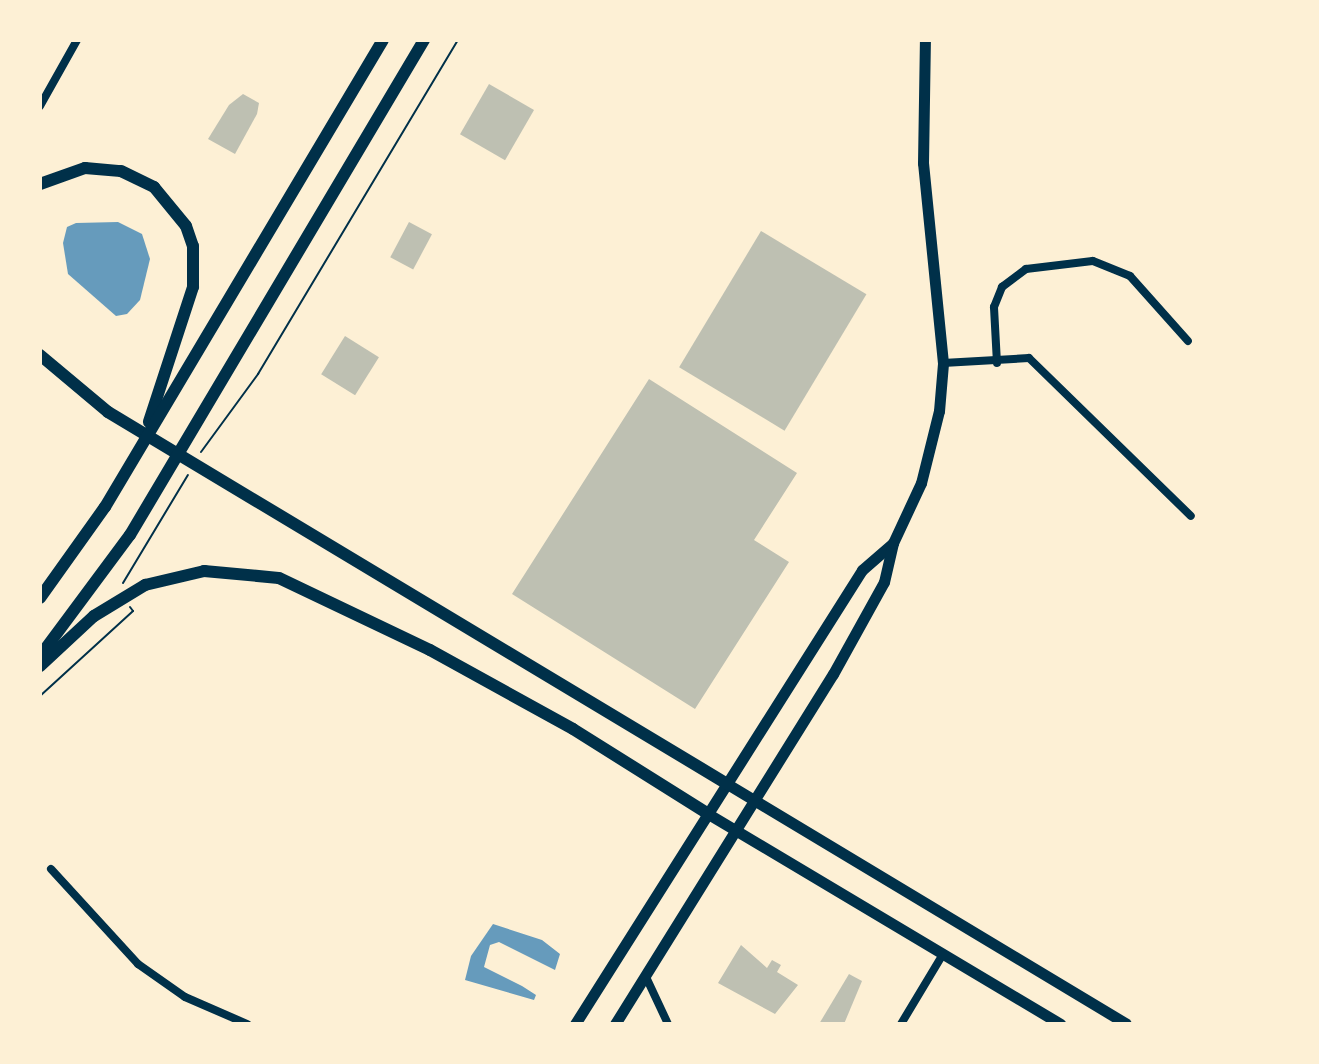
<!DOCTYPE html>
<html>
<head>
<meta charset="utf-8">
<style>
  body { margin:0 }
  #map { position:relative; width:1319px; height:1064px; overflow:hidden; background:#fdf0d5; font-family:"Work Sans",sans-serif }
  div>[style] { position:absolute }
  .water>* { inset:0; background:#669bbc }
  .building>* { inset:0; background:#bec0b2; transform-origin:0 0 }
  .path>* { height:2px; margin:-1px; padding:0 1px; transform-origin:1px; border-radius:1px; background:#003049 }
  .minor>* { height:8px; margin:-4px; padding:0 4px; transform-origin:4px; border-radius:4px; background:#003049 }
  .secondary>* { height:11px; margin:-5.5px; padding:0 5.5px; transform-origin:5.5px; border-radius:5.5px; background:#003049 }
  .trunk>* { height:12px; margin:-6px; padding:0 6px; transform-origin:6px; border-radius:6px; background:#003049 }
  span { translate:-50% -50%; white-space:nowrap; text-align:center; line-height:1.15; -webkit-text-stroke:6px #fdf0d5; paint-order:stroke }
  .frame { position:absolute; inset:0; border:42px solid #fdf0d5; pointer-events:none }
</style>
</head>
<body>
<div id="map">
  <div class="water">
    <div style="clip-path:polygon(118px 222px,142px 234px,150px 259px,140px 300px,127px 314px,116px 316px,68px 274px,63px 243px,67px 227px,76px 223px)"></div>
    <div style="clip-path:polygon(493px 924px,542px 940px,560px 954px,555px 970px,499px 942px,490px 945px,484px 967px,522px 986px,536px 995px,534px 1000px,465px 980px,471px 956px)"></div>
  </div>
  <div class="building">
    <div style="left:489px;top:84px;width:52px;height:58px;rotate:30deg"></div>
    <div style="clip-path:polygon(243px 94px,259px 103px,257px 114px,235px 154px,208px 139px,229px 105px)"></div>
    <div style="left:409px;top:222px;width:26px;height:40px;rotate:28deg"></div>
    <div style="left:761px;top:231px;width:123px;height:159px;rotate:31deg"></div>
    <div style="left:345px;top:336px;width:40px;height:45px;rotate:32deg"></div>
    <div style="clip-path:polygon(649px 379px,797px 473px,754px 540px,789px 562px,695px 709px,512px 594px)"></div>
    <div style="clip-path:polygon(741px 945px,767px 968px,772px 960px,781px 965px,777px 972px,798px 985px,775px 1014px,718px 983px)"></div>
    <div style="clip-path:polygon(849px 974px,862px 981px,844px 1024px,819px 1024px)"></div>
  </div>
  <div class="path">
    <div style="left:201px;top:452px;width:97px;rotate:-53.8deg"></div>
    <div style="left:258px;top:374px;width:389px;rotate:-59.1deg"></div>
    <div style="left:123px;top:583px;width:126px;rotate:-59deg"></div>
    <div style="left:40px;top:696px;width:126px;rotate:-42.4deg"></div>
    <div style="left:133px;top:611px;width:5px;rotate:-127deg"></div>
  </div>
  <div class="minor">
    <div style="left:40px;top:106px;width:76px;rotate:-60.7deg"></div>
    <div style="left:943px;top:363px;width:86px;rotate:-3.3deg"></div>
    <div style="left:1029px;top:358px;width:226px;rotate:44.3deg"></div>
    <div style="left:997px;top:363px;width:56px;rotate:-93.1deg"></div>
    <div style="left:994px;top:307px;width:22px;rotate:-68deg"></div>
    <div style="left:1002px;top:287px;width:30px;rotate:-37deg"></div>
    <div style="left:1026px;top:269px;width:67px;rotate:-6.8deg"></div>
    <div style="left:1093px;top:261px;width:40px;rotate:22deg"></div>
    <div style="left:1130px;top:276px;width:87px;rotate:48.3deg"></div>
    <div style="left:51px;top:869px;width:129px;rotate:47.5deg"></div>
    <div style="left:138px;top:964px;width:57px;rotate:35.1deg"></div>
    <div style="left:185px;top:997px;width:68px;rotate:23.5deg"></div>
    <div style="left:646px;top:977px;width:52px;rotate:64.9deg"></div>
    <div style="left:901px;top:1024px;width:82px;rotate:-59deg"></div>
  </div>
  <div class="secondary">
    <div style="left:729px;top:785px;width:463px;rotate:31deg"></div>
    <div style="left:710px;top:815px;width:408px;rotate:30.8deg"></div>
    <div style="left:575px;top:1024px;width:537px;rotate:-57.7deg"></div>
    <div style="left:862px;top:570px;width:41px;rotate:-41.1deg"></div>
    <div style="left:615px;top:1024px;width:412px;rotate:-58.1deg"></div>
    <div style="left:833px;top:674px;width:105px;rotate:-61deg"></div>
    <div style="left:884px;top:582px;width:40px;rotate:-77deg"></div>
    <div style="left:893px;top:543px;width:66px;rotate:-65deg"></div>
    <div style="left:921px;top:483px;width:74px;rotate:-76deg"></div>
    <div style="left:939px;top:411px;width:48px;rotate:-85.2deg"></div>
    <div style="left:943px;top:363px;width:201px;rotate:-95.7deg"></div>
    <div style="left:923px;top:163px;width:123px;rotate:-89.1deg"></div>
  </div>
  <div class="trunk">
    <div style="left:40px;top:184px;width:48px;rotate:-19.6deg"></div>
    <div style="left:85px;top:168px;width:36px;rotate:5deg"></div>
    <div style="left:121px;top:171px;width:37px;rotate:26deg"></div>
    <div style="left:154px;top:187px;width:50px;rotate:50.6deg"></div>
    <div style="left:186px;top:226px;width:21px;rotate:71deg"></div>
    <div style="left:193px;top:246px;width:41px;rotate:90deg"></div>
    <div style="left:193px;top:287px;width:142px;rotate:108.1deg"></div>
    <div style="left:40px;top:355px;width:89px;rotate:40deg"></div>
    <div style="left:108px;top:412px;width:724px;rotate:30.99deg"></div>
    <div style="left:40px;top:598px;width:112px;rotate:-54.5deg"></div>
    <div style="left:105px;top:507px;width:543px;rotate:-59.24deg"></div>
    <div style="left:40px;top:656px;width:151px;rotate:-53.4deg"></div>
    <div style="left:130px;top:535px;width:576px;rotate:-59.29deg"></div>
    <div style="left:40px;top:666px;width:74px;rotate:-42.8deg"></div>
    <div style="left:94px;top:616px;width:60px;rotate:-31.3deg"></div>
    <div style="left:145px;top:585px;width:61px;rotate:-13.3deg"></div>
    <div style="left:204px;top:571px;width:75px;rotate:5.3deg"></div>
    <div style="left:279px;top:578px;width:167px;rotate:25.5deg"></div>
    <div style="left:430px;top:650px;width:163px;rotate:28.9deg"></div>
    <div style="left:573px;top:729px;width:162px;rotate:32.1deg"></div>
  </div>
  <div class="frame"></div>
</div>
</body>
</html>
